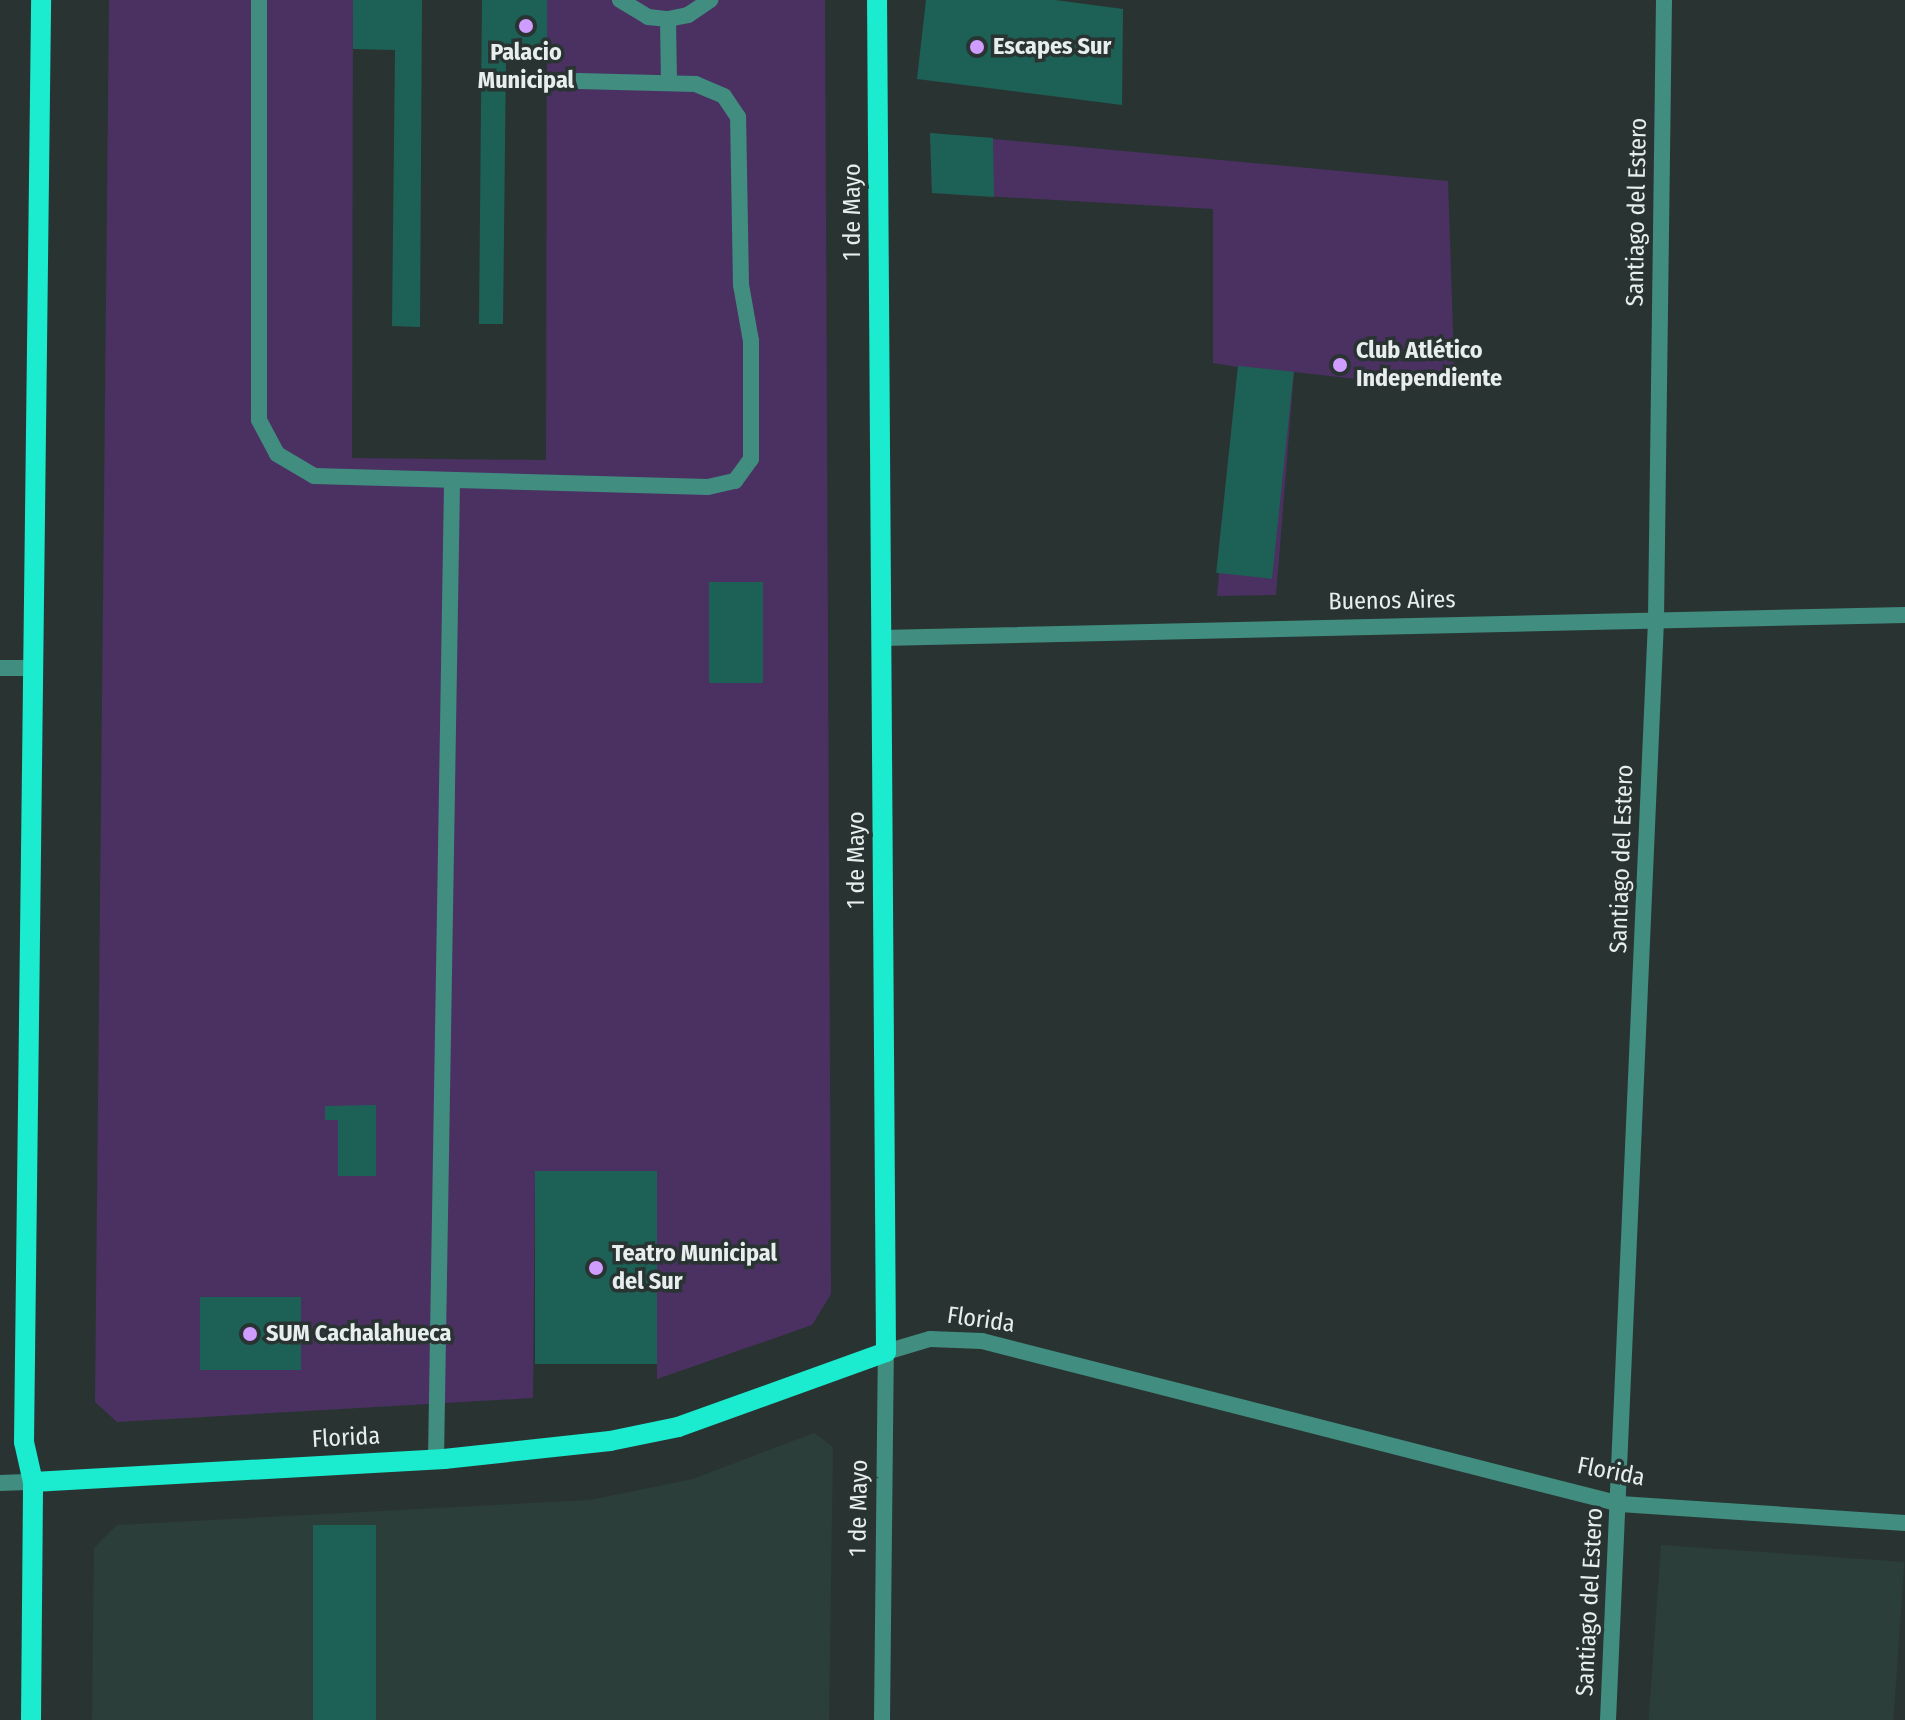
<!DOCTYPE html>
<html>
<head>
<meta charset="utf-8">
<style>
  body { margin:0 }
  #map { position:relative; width:1905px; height:1720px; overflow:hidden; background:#293432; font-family:"Fira Sans Condensed",sans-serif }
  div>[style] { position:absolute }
  .built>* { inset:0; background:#2c3e3a; transform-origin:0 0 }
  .green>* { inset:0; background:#4a3162 }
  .building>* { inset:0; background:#1d6156; transform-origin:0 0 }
  .service>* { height:16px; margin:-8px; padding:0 8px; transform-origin:8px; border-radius:8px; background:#418e80 }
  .minor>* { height:16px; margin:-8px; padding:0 8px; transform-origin:8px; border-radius:8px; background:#418e80 }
  .tertiary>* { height:16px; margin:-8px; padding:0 8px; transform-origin:8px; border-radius:8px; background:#418e80 }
  .primary>* { height:20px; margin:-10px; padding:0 10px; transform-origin:10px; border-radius:10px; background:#1bebcf }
  .dots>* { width:22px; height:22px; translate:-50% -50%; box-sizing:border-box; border:4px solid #293432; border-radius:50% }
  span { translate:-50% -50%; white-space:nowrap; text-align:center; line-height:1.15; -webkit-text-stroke:7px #293432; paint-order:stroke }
  .poi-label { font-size:24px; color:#e7eeed; font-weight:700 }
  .left { translate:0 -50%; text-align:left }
  .street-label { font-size:24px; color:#e7eeed }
</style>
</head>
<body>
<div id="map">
  <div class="built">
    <div style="clip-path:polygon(814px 1433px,833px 1447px,829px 1720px,92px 1720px,94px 1548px,117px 1525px,590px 1500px,693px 1479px)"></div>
    <div style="left:1661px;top:1545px;width:244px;height:175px;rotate:4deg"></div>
  </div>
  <div class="green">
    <div style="clip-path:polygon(109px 0,353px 0,352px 458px,546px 460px,547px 0,825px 0,831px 1294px,812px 1325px,657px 1379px,657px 1172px,535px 1171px,533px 1398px,117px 1422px,95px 1402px)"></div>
    <div style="clip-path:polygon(930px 133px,1448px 181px,1455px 390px,1294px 372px,1276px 595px,1217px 596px,1238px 367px,1213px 363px,1213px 209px,932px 193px)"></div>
  </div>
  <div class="building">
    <div style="clip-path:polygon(353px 0,422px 0,420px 327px,392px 326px,395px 50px,353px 49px)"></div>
    <div style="clip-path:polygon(482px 0,547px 0,547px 53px,506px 53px,503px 324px,479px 324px)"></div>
    <div style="clip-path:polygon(926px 0,1055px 0,1123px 9px,1122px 105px,917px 79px)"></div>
    <div style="clip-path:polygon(930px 133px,993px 138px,994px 197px,932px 193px)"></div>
    <div style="left:1238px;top:366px;width:56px;height:208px;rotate:6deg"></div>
    <div style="left:709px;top:582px;width:54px;height:101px"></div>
    <div style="clip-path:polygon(376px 1105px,376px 1176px,338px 1176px,338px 1120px,325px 1120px,325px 1106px)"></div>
    <div style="left:535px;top:1171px;width:122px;height:193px"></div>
    <div style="left:301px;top:1297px;width:73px;height:101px;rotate:90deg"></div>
    <div style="left:313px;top:1525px;width:63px;height:195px"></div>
  </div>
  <div class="service">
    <div style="left:259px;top:0;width:420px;rotate:90deg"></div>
    <div style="left:259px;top:420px;width:38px;rotate:62deg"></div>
    <div style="left:277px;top:454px;width:43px;rotate:30.7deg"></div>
    <div style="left:314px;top:476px;width:394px;rotate:1.6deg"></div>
    <div style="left:708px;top:487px;width:28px;rotate:-13deg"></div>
    <div style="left:735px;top:481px;width:27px;rotate:-54deg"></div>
    <div style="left:751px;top:459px;width:118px;rotate:-90deg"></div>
    <div style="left:751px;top:341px;width:57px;rotate:-100.1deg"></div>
    <div style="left:741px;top:285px;width:168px;rotate:-91deg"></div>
    <div style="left:738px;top:117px;width:25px;rotate:-124deg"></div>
    <div style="left:724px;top:96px;width:30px;rotate:-157deg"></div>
    <div style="left:696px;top:84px;width:118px;rotate:-178.5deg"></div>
    <div style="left:620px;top:0;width:33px;rotate:31deg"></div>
    <div style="left:648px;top:17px;width:20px;rotate:6deg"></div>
    <div style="left:668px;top:19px;width:20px;rotate:-11deg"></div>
    <div style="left:688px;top:15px;width:27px;rotate:-34deg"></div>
    <div style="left:668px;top:19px;width:64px;rotate:89.1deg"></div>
    <div style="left:436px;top:1459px;width:979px;rotate:-89.06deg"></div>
  </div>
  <div class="minor">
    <div style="left:881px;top:638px;width:1024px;rotate:-1.29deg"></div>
    <div style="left:0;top:668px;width:33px"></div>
    <div style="left:886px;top:1352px;width:46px;rotate:-16.5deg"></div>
    <div style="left:930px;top:1339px;width:52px;rotate:2.2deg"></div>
    <div style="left:982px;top:1341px;width:658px;rotate:14.33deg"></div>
    <div style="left:1620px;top:1504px;width:286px;rotate:3.8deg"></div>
    <div style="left:0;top:1483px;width:33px;rotate:-2deg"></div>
    <div style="left:1608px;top:1720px;width:1102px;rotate:-87.5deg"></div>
    <div style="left:1656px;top:619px;width:619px;rotate:-89.26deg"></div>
  </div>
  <div class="tertiary">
    <div style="left:882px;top:1720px;width:368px;rotate:-89.4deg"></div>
  </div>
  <div class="primary">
    <div style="left:33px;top:1482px;width:412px;rotate:-3.2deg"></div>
    <div style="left:444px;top:1459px;width:167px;rotate:-6.2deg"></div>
    <div style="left:610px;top:1441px;width:69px;rotate:-11.6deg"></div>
    <div style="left:678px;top:1427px;width:221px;rotate:-19.8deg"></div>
    <div style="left:886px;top:1352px;width:1352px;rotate:-90.38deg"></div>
    <div style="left:31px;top:1720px;width:238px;rotate:-89.5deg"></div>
    <div style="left:33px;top:1482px;width:41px;rotate:-102.7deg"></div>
    <div style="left:24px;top:1442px;width:1442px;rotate:-89.32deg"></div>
  </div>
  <div class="dots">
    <div style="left:526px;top:26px;background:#cf9dff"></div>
    <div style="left:977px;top:47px;background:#cf9dff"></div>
    <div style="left:1340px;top:365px;background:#cf9dff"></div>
    <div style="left:596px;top:1268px;background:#cf9dff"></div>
    <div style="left:250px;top:1334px;background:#cf9dff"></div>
  </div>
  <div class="poi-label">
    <span class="left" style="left:993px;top:47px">Escapes Sur</span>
    <span style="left:526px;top:67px">Palacio<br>Municipal</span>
    <span class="left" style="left:1356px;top:365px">Club Atlético<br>Independiente</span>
    <span class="left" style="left:612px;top:1268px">Teatro Municipal<br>del Sur</span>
    <span class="left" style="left:266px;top:1334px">SUM Cachalahueca</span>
  </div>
  <div class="street-label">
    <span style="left:853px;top:212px;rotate:-90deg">1 de Mayo</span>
    <span style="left:1637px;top:212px;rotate:-89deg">Santiago del Estero</span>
    <span style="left:1392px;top:601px;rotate:-1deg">Buenos Aires</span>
    <span style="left:1622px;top:859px;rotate:-88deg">Santiago del Estero</span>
    <span style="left:857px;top:860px;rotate:-90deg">1 de Mayo</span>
    <span style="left:981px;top:1320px;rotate:8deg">Florida</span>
    <span style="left:346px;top:1438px;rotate:-3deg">Florida</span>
    <span style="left:1611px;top:1472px;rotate:11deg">Florida</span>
    <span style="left:859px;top:1508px;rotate:-89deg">1 de Mayo</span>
    <span style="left:1590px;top:1602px;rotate:-87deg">Santiago del Estero</span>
  </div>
</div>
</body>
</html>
